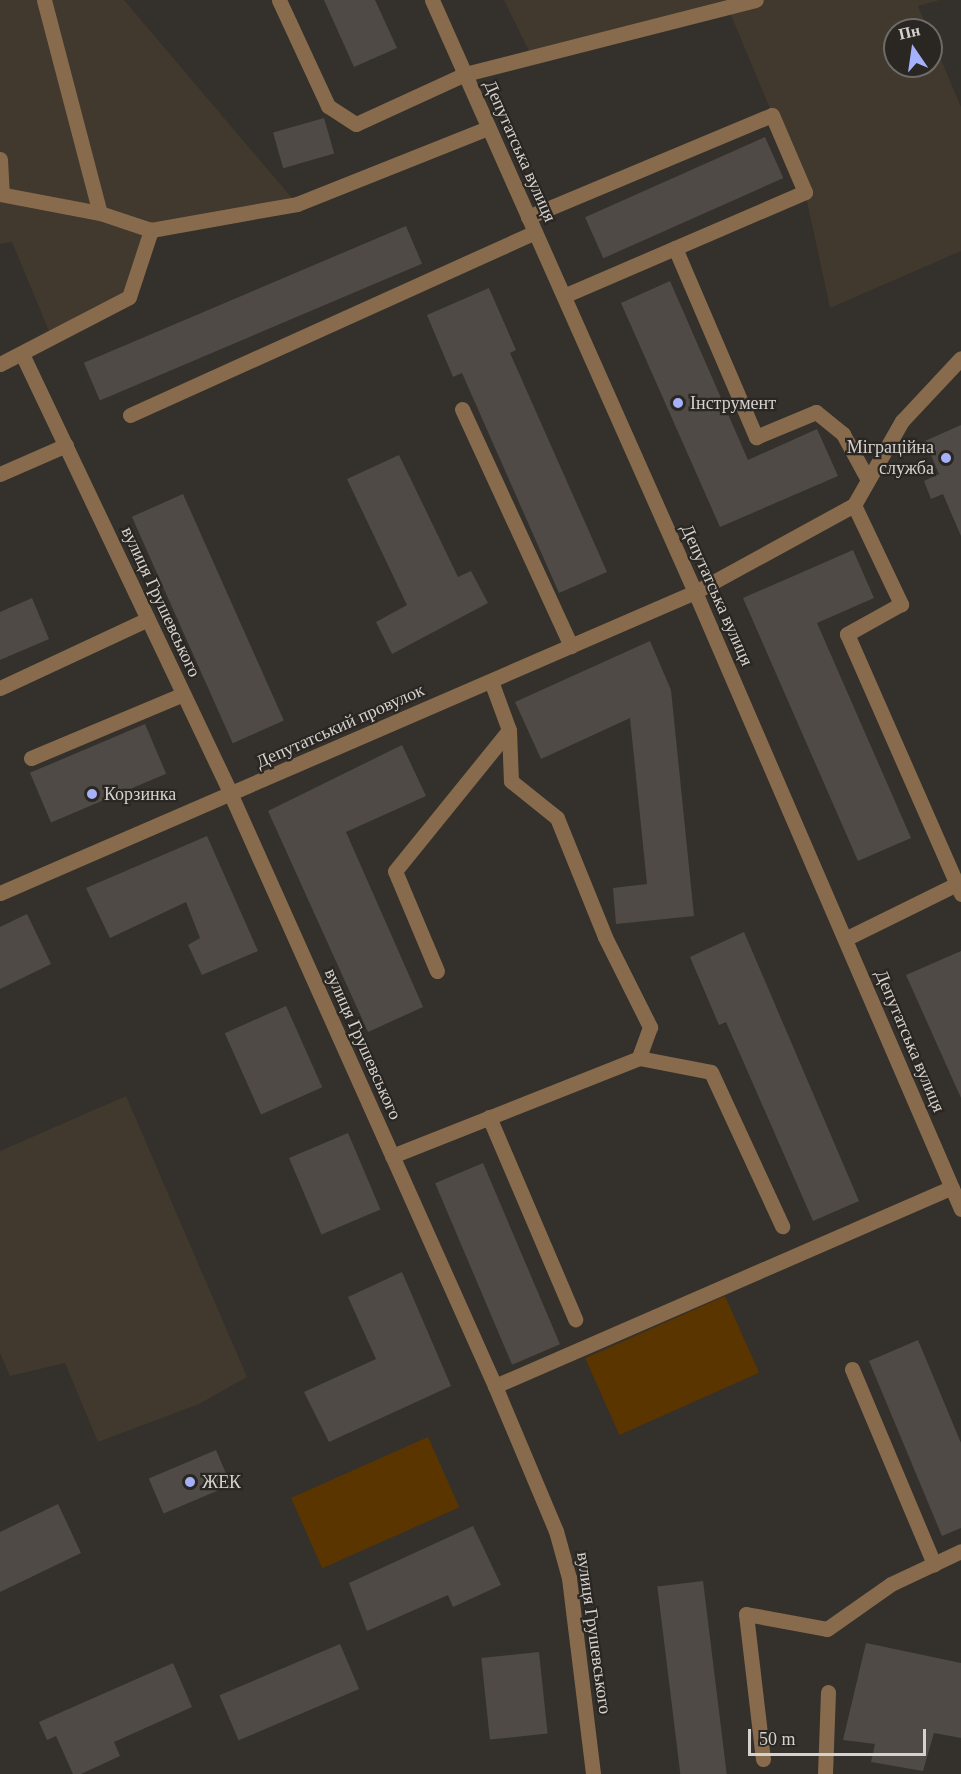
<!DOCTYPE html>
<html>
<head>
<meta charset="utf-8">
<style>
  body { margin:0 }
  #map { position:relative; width:961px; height:1774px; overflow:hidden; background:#34302b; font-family:"Times New Roman",serif }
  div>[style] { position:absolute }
  .built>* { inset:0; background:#41382e }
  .green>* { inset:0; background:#5a3500; transform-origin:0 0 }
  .building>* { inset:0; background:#4f4a45; transform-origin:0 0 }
  .minor>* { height:15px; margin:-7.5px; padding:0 7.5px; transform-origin:7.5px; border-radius:7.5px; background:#886b4c }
  .dots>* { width:16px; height:16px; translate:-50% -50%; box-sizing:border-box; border:3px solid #2a2622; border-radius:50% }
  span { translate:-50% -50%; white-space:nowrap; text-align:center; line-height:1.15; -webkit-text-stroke:4.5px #2a2622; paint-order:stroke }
  .street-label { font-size:18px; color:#d4d1ce }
  .poi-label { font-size:18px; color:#d4d1ce }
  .left { translate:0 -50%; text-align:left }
  .right { translate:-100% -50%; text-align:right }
  .north { position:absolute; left:883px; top:18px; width:60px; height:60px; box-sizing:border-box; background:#2a2622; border:2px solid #6e6a67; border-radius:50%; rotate:347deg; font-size:16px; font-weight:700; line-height:24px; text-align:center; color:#d4d1ce }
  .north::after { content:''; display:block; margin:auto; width:21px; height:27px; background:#a6b1fc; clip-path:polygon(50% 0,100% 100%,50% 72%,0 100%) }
  .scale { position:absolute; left:748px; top:1729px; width:178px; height:27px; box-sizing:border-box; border:3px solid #d4d1ce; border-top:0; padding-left:8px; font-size:18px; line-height:21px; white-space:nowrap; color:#d4d1ce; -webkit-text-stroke:4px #2a2622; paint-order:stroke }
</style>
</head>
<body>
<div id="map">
  <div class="built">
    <div style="clip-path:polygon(0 0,124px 0,297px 204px,152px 230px,129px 297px,52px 338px,12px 242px,0 244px)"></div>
    <div style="clip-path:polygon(504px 0,940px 0,918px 6px,928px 30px,895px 30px,895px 66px,931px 66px,931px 36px,961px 107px,961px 251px,830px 308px,805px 192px,728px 8px,532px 57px)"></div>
    <div style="clip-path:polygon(126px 1096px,247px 1377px,199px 1404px,98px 1442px,65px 1363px,10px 1376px,0 1353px,0 1151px)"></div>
  </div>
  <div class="green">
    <div style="left:725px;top:1296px;width:84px;height:153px;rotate:66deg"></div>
    <div style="left:428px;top:1437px;width:77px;height:150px;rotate:66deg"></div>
  </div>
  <div class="building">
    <div style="clip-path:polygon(324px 0,375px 0,397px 48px,354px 67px)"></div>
    <div style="left:324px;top:118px;width:37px;height:53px;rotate:74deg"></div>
    <div style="left:765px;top:137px;width:45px;height:197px;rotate:66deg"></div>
    <div style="left:406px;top:226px;width:41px;height:350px;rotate:67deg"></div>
    <div style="clip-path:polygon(670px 281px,748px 460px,817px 429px,838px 476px,720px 527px,621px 303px)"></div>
    <div style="clip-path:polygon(489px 288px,516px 350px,510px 353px,607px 572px,559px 593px,462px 373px,453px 377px,427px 315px)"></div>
    <div style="clip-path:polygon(961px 425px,961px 536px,943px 494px,931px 499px,924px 481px,939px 474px,925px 441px)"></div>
    <div style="clip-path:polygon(399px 455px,458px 577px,471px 571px,488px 603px,392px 654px,376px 622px,407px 605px,347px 479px)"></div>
    <div style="left:183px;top:494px;width:248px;height:56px;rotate:66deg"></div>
    <div style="clip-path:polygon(853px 550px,874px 598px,817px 623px,911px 838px,858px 861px,743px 598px)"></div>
    <div style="clip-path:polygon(32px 598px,49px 639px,0 660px,0 612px)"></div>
    <div style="clip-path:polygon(650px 641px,671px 690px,694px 916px,616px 924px,613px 888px,647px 884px,630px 718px,541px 759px,515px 702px)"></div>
    <div style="left:145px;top:724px;width:54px;height:125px;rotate:67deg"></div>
    <div style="clip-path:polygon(402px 745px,426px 796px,346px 832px,423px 1007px,368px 1032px,268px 811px)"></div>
    <div style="clip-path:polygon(207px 836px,258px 951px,202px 975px,188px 945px,200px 938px,186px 902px,110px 938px,86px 888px)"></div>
    <div style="clip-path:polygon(27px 914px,51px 964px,0 989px,0 927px)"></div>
    <div style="clip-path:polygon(744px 932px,859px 1201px,813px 1221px,726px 1022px,719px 1025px,690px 957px)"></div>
    <div style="clip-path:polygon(961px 951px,961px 1098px,906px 975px)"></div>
    <div style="left:286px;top:1006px;width:89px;height:67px;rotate:66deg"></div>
    <div style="left:348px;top:1133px;width:83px;height:64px;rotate:67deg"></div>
    <div style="left:483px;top:1163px;width:197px;height:52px;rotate:67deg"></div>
    <div style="clip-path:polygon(402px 1272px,451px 1386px,329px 1442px,304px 1392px,376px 1359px,348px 1297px)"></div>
    <div style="clip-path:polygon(918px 1340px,961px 1443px,961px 1528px,942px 1536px,869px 1361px)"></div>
    <div style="left:216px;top:1450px;width:38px;height:73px;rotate:67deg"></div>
    <div style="clip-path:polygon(58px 1504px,81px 1553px,0 1592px,0 1532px)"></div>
    <div style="clip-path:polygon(473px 1526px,501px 1585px,453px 1607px,448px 1595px,367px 1631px,349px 1583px)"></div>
    <div style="left:703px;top:1581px;width:195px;height:46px;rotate:83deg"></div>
    <div style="clip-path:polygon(866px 1643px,961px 1663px,961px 1738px,934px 1733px,923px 1771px,871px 1762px,875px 1744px,843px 1740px)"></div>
    <div style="left:340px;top:1644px;width:49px;height:131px;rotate:67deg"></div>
    <div style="left:539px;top:1652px;width:82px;height:58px;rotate:84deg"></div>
    <div style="clip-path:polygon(173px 1663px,192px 1707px,114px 1742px,120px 1756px,81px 1774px,73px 1774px,56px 1736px,47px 1740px,39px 1722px)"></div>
  </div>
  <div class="minor">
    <div style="left:44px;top:0;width:220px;rotate:75.3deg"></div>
    <div style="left:279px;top:0;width:117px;rotate:65.2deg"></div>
    <div style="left:328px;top:106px;width:33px;rotate:33deg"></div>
    <div style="left:356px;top:124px;width:120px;rotate:-24.6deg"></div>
    <div style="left:465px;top:74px;width:300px;rotate:-14.3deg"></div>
    <div style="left:432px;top:0;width:648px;rotate:66.05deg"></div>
    <div style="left:695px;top:592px;width:672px;rotate:66.68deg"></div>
    <div style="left:0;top:159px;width:35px;rotate:87deg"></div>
    <div style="left:0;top:194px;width:102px;rotate:10.8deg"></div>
    <div style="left:100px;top:213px;width:54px;rotate:18.4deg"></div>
    <div style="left:528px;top:217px;width:264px;rotate:-22.7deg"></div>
    <div style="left:772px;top:115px;width:84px;rotate:66.8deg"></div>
    <div style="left:805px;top:192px;width:262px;rotate:156.7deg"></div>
    <div style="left:675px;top:248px;width:206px;rotate:66.8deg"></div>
    <div style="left:756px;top:437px;width:65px;rotate:-22.6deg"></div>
    <div style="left:816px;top:412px;width:35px;rotate:39deg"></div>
    <div style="left:843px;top:434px;width:50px;rotate:61.4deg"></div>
    <div style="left:22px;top:354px;width:488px;rotate:64.6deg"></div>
    <div style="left:231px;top:795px;width:647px;rotate:65.93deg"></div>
    <div style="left:495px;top:1386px;width:157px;rotate:67.2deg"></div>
    <div style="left:556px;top:1531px;width:49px;rotate:74.5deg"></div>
    <div style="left:569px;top:1578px;width:197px;rotate:83deg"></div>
    <div style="left:0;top:364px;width:145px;rotate:-27.4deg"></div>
    <div style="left:129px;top:297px;width:71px;rotate:-71.8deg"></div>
    <div style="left:151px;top:230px;width:148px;rotate:-10.1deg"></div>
    <div style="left:297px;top:204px;width:206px;rotate:-21.7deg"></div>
    <div style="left:462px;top:409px;width:261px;rotate:65.3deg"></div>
    <div style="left:130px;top:415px;width:444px;rotate:-24.3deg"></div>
    <div style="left:0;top:474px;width:72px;rotate:-23.7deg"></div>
    <div style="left:854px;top:505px;width:110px;rotate:64.6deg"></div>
    <div style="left:901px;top:604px;width:62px;rotate:150.9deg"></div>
    <div style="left:847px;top:634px;width:284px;rotate:66.3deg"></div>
    <div style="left:0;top:688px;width:163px;rotate:-25deg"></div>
    <div style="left:509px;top:730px;width:51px;rotate:87.8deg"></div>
    <div style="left:511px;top:781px;width:59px;rotate:38.8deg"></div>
    <div style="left:557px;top:818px;width:128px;rotate:68deg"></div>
    <div style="left:605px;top:937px;width:101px;rotate:63.4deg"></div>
    <div style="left:650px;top:1027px;width:33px;rotate:110deg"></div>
    <div style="left:31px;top:758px;width:165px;rotate:-22.8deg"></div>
    <div style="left:0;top:893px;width:757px;rotate:-23.42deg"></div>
    <div style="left:695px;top:592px;width:181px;rotate:-28.7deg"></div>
    <div style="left:854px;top:505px;width:97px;rotate:-60.3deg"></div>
    <div style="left:902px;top:421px;width:86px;rotate:-46.9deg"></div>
    <div style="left:845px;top:939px;width:125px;rotate:-26.2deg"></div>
    <div style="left:437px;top:971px;width:108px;rotate:-112.8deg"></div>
    <div style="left:395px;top:871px;width:181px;rotate:-51deg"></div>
    <div style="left:509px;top:730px;width:52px;rotate:-110.2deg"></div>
    <div style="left:489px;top:1117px;width:220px;rotate:66.9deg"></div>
    <div style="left:392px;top:1156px;width:266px;rotate:-21.6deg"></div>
    <div style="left:639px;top:1058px;width:73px;rotate:11deg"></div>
    <div style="left:711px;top:1072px;width:170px;rotate:65.2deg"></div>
    <div style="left:852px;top:1369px;width:212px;rotate:67.2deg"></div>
    <div style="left:495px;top:1386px;width:498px;rotate:-23.5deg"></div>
    <div style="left:763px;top:1759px;width:146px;rotate:-96.7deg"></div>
    <div style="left:746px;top:1614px;width:82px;rotate:10.5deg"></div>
    <div style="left:827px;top:1629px;width:78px;rotate:-35.1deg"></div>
    <div style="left:891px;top:1584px;width:77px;rotate:-25.2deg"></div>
    <div style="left:825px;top:1774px;width:82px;rotate:-87.9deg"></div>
  </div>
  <div class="dots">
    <div style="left:678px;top:403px;background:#a6b1fc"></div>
    <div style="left:946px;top:458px;background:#a6b1fc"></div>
    <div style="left:92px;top:794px;background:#a6b1fc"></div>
    <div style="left:190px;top:1482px;background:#a6b1fc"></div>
  </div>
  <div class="street-label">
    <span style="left:520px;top:151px;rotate:66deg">Депутатська вулиця</span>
    <span style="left:717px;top:595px;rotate:66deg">Депутатська вулиця</span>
    <span style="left:161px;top:602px;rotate:65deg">вулиця Грушевського</span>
    <span style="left:340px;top:726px;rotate:-24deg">Депутатський провулок</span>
    <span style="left:910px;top:1041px;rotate:67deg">Депутатська вулиця</span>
    <span style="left:363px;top:1044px;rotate:66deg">вулиця Грушевського</span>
    <span style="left:594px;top:1633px;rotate:82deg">вулиця Грушевського</span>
  </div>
  <div class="poi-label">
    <span class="left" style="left:690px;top:403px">Інструмент</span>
    <span class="right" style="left:934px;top:458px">Міграційна<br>служба</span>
    <span class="left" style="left:104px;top:794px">Корзинка</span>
    <span class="left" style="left:202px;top:1482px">ЖЕК</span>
  </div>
  <div class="north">Пн</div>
  <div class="scale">50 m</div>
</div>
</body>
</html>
